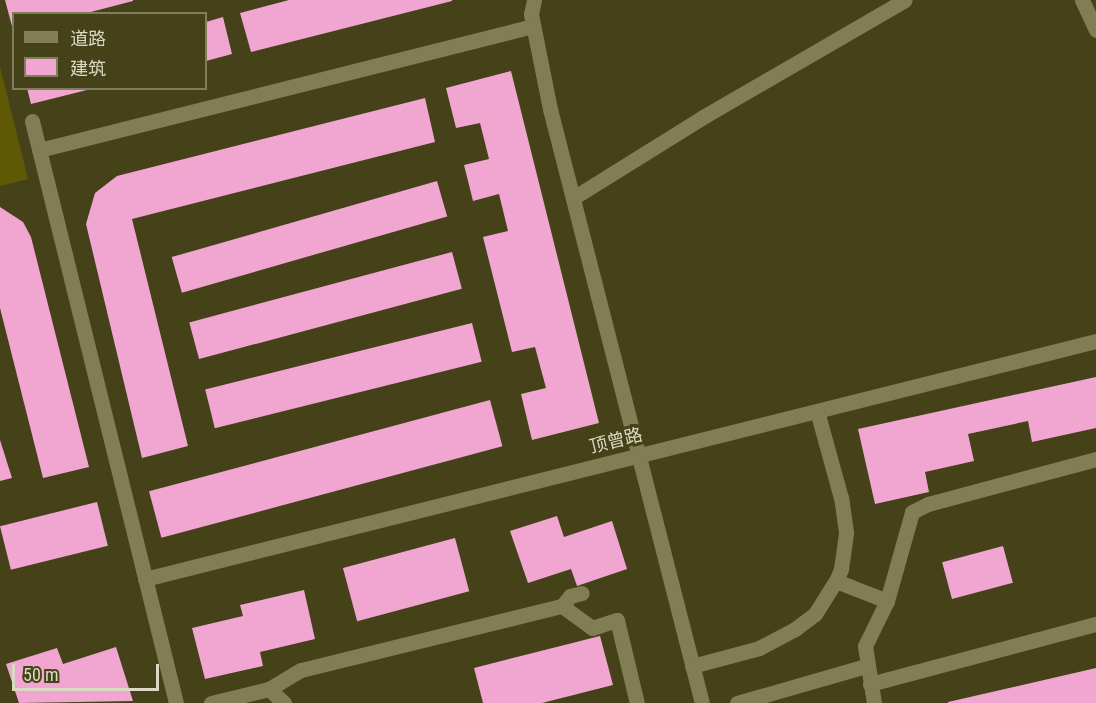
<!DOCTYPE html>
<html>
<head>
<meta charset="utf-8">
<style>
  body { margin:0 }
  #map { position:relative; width:1096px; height:703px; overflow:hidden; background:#454119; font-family:"Roboto Condensed","Noto Sans SC",sans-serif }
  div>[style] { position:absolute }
  .green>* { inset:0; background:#5f5804 }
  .building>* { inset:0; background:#f1a6d2; transform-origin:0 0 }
  .minor>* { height:15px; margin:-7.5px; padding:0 7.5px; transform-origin:7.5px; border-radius:7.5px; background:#817d54 }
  span { translate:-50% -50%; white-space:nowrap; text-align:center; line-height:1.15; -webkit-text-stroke:6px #454119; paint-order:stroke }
  .street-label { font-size:18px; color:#dbdac4 }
  .legend { position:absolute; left:12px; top:12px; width:195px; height:78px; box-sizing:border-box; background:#454119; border:2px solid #817e5d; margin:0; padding:8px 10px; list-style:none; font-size:18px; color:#dbdac4 }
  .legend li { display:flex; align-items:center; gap:12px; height:30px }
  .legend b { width:30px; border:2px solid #817e5d }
  .scale { position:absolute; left:12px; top:664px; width:147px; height:27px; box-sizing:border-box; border:3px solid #dbdac4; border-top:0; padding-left:8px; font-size:18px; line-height:21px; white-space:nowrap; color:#dbdac4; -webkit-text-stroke:4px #454119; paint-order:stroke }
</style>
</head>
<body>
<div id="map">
  <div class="green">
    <div style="clip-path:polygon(0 67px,28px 179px,0 186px)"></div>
  </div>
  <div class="building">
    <div style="clip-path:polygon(5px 0,133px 0,133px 1px,83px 14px,14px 14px,13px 30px)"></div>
    <div style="clip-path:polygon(289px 0,452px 0,452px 1px,251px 52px,240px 13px)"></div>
    <div style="clip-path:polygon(223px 17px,232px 54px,206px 61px,206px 22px)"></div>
    <div style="clip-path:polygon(511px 71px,599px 423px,532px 440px,521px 394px,546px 388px,535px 347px,512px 352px,483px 237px,508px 231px,499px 194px,473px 201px,464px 165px,489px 159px,480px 123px,456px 128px,446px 88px)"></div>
    <div style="clip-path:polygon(27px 88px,91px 88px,91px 89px,31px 104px)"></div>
    <div style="clip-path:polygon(425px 98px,435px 142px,132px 219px,188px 446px,142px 458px,86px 224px,95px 193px,117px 176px)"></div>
    <div style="left:437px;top:181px;width:37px;height:276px;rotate:74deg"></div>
    <div style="clip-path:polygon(0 207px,23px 222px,31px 237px,89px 467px,43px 478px,0 308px)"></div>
    <div style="left:452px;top:252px;width:38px;height:272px;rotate:75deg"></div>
    <div style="left:472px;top:323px;width:40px;height:275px;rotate:76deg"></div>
    <div style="clip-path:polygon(1096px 377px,1096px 428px,1032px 442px,1028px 421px,968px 434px,974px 461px,925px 472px,929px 492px,875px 504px,858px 429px)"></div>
    <div style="left:490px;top:400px;width:48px;height:353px;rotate:75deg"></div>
    <div style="clip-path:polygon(0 440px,12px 478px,0 481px)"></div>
    <div style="left:97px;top:502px;width:45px;height:100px;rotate:76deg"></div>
    <div style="clip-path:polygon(557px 516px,564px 537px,612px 521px,627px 569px,577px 586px,571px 569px,528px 583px,510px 531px)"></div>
    <div style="left:455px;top:538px;width:55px;height:116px;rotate:75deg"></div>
    <div style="left:1003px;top:546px;width:38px;height:63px;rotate:75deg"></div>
    <div style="clip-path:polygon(304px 590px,315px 639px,260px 652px,263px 666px,205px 679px,192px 628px,243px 616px,240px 605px)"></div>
    <div style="clip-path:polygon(600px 636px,613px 685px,542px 703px,483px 703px,474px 668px)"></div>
    <div style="clip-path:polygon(116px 647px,133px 701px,19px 703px,6px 664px,57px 648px,63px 664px)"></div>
    <div style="clip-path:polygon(1096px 668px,1096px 703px,948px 703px,948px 702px)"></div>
  </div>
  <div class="minor">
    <div style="left:534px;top:0;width:14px;rotate:102deg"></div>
    <div style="left:531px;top:14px;width:97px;rotate:78.7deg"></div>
    <div style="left:550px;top:109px;width:613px;rotate:75.65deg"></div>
    <div style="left:1082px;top:0;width:33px;rotate:65deg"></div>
    <div style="left:32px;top:121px;width:600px;rotate:76.1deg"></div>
    <div style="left:39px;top:150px;width:509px;rotate:-14.09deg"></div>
    <div style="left:573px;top:198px;width:153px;rotate:-31.9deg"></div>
    <div style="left:703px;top:117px;width:233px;rotate:-30.1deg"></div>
    <div style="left:145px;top:579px;width:980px;rotate:-14.05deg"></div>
    <div style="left:836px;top:581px;width:55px;rotate:21.4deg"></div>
    <div style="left:887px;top:601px;width:50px;rotate:116.1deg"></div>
    <div style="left:865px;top:646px;width:58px;rotate:81deg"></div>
    <div style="left:887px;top:601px;width:92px;rotate:-74.3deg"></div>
    <div style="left:912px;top:512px;width:18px;rotate:-27deg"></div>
    <div style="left:928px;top:504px;width:174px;rotate:-15deg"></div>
    <div style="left:562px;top:606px;width:37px;rotate:36deg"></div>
    <div style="left:592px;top:628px;width:26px;rotate:-18deg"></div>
    <div style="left:617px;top:620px;width:85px;rotate:76.5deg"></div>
    <div style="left:692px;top:666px;width:69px;rotate:-15deg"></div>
    <div style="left:759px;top:648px;width:41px;rotate:-27.8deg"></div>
    <div style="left:795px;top:629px;width:25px;rotate:-37deg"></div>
    <div style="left:815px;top:614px;width:39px;rotate:-58deg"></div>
    <div style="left:836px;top:581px;width:13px;rotate:-67deg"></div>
    <div style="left:841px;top:569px;width:37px;rotate:-82deg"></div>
    <div style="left:846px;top:532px;width:34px;rotate:-98deg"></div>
    <div style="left:841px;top:498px;width:90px;rotate:-105.4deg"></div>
    <div style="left:870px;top:684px;width:234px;rotate:-14.9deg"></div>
    <div style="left:269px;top:689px;width:21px;rotate:43deg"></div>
    <div style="left:211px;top:703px;width:60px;rotate:-13.6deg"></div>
    <div style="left:269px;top:689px;width:37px;rotate:-31deg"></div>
    <div style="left:301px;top:670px;width:269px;rotate:-13.8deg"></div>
    <div style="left:562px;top:606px;width:13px;rotate:-51deg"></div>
    <div style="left:570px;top:596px;width:12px;rotate:-14deg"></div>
    <div style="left:737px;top:703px;width:134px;rotate:-16deg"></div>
  </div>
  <div class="street-label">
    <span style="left:616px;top:441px;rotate:-14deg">顶曾路</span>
  </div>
  <ul class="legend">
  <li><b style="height:8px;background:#817d54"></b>道路</li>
  <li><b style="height:16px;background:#f1a6d2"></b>建筑</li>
  </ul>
  <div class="scale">50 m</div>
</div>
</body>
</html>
